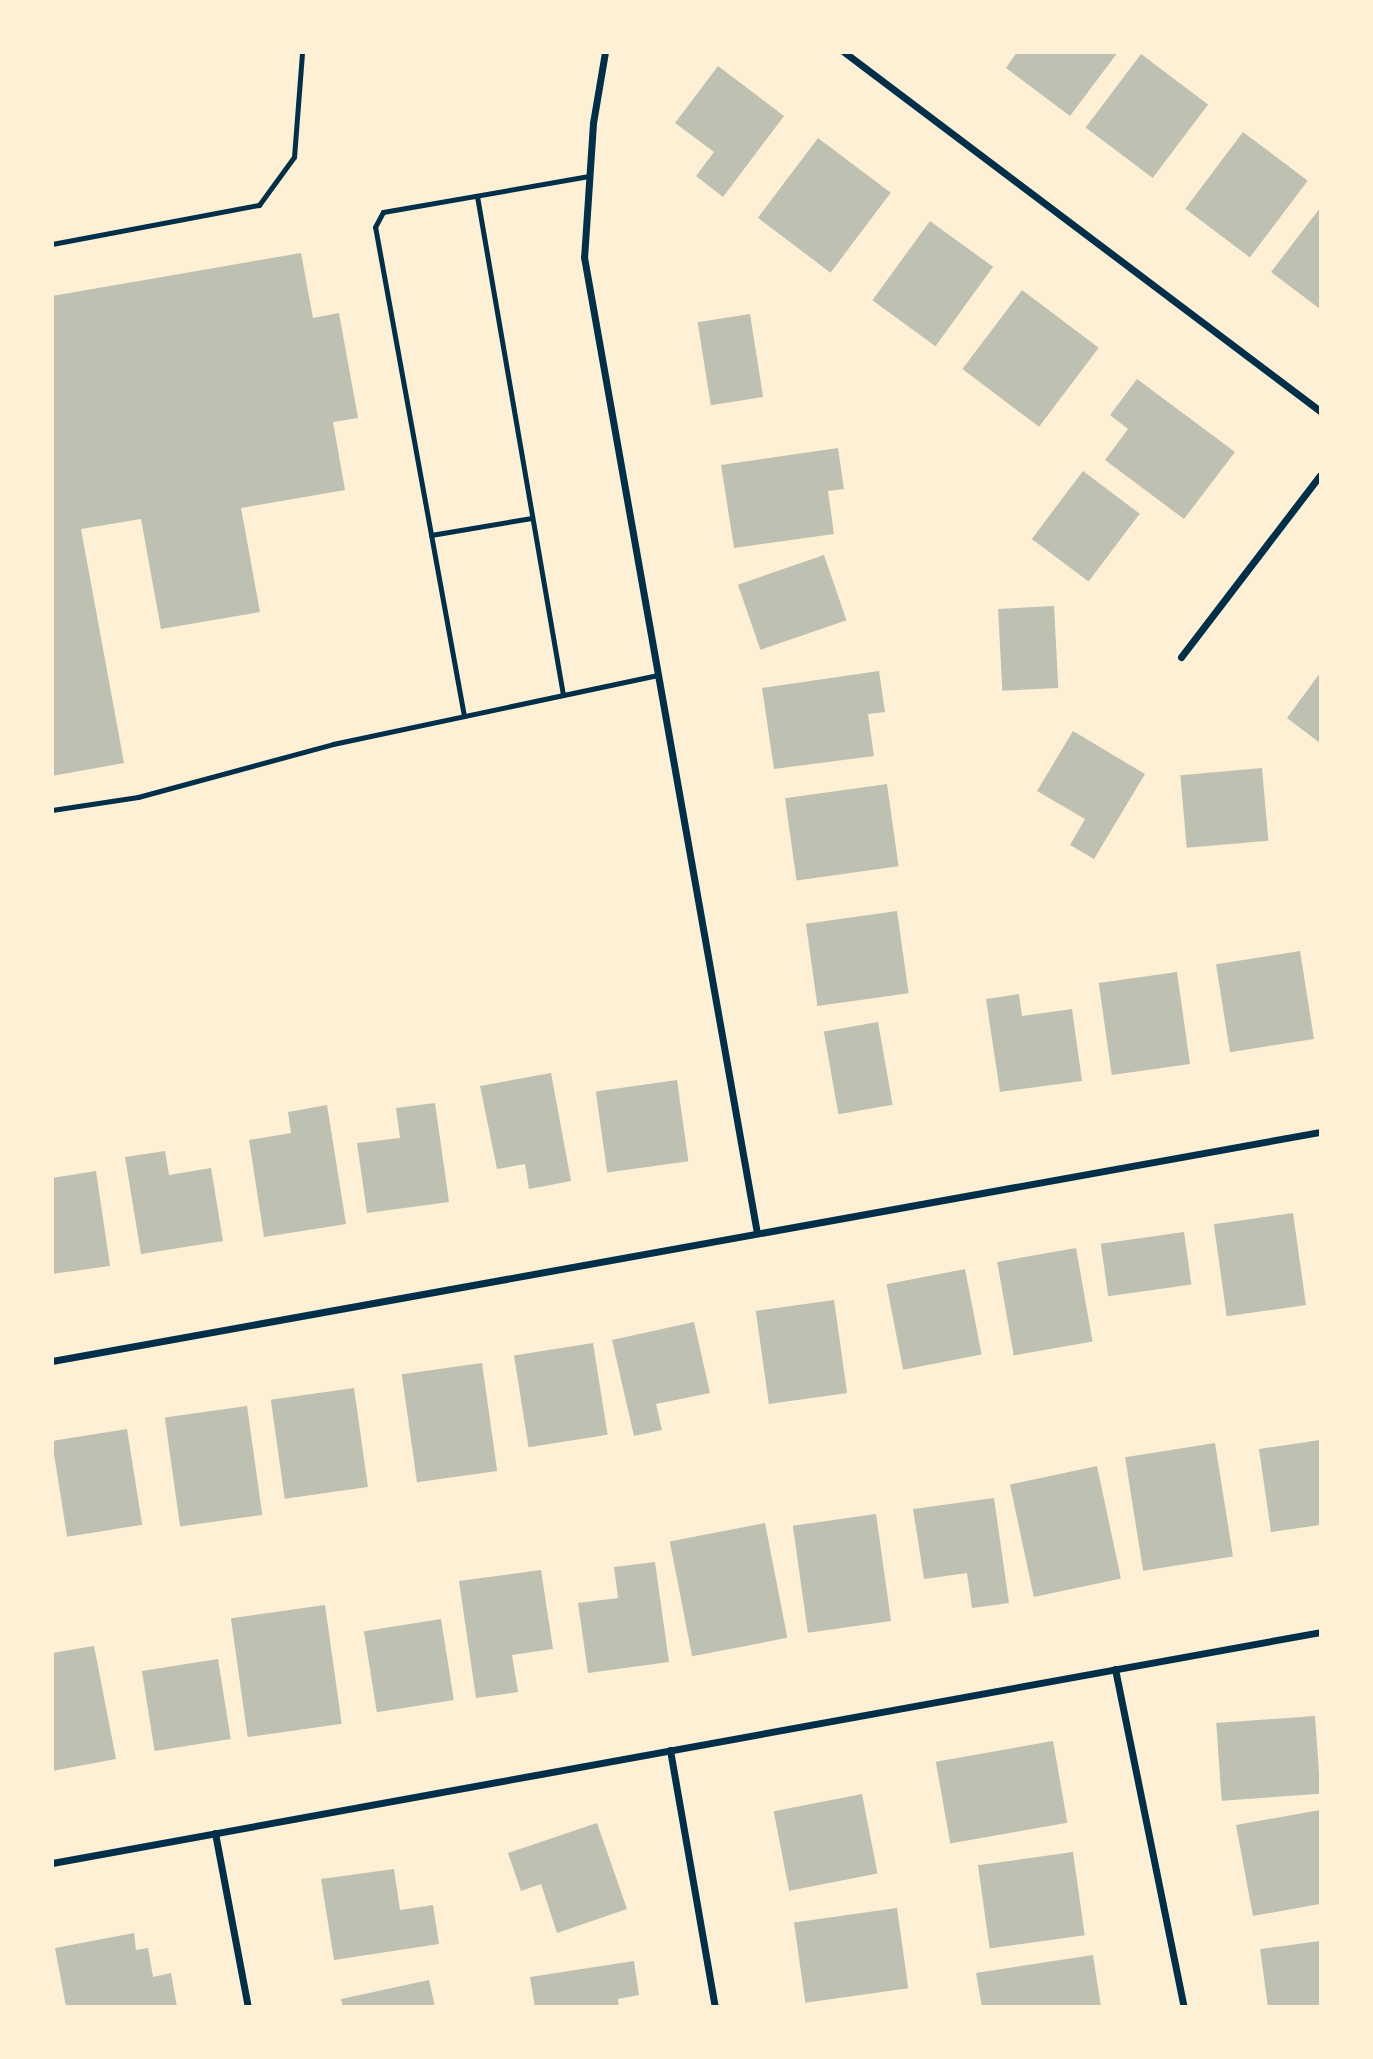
<!DOCTYPE html>
<html>
<head>
<meta charset="utf-8">
<style>
  body { margin:0 }
  #map { position:relative; width:1373px; height:2059px; overflow:hidden; background:#fdf0d5; font-family:"Nunito Sans",sans-serif }
  div>[style] { position:absolute }
  .building>* { inset:0; background:#bec0b2; transform-origin:0 0 }
  .service>* { height:5px; margin:-2.5px; padding:0 2.5px; transform-origin:2.5px; border-radius:2.5px; background:#003049 }
  .minor>* { height:7px; margin:-3.5px; padding:0 3.5px; transform-origin:3.5px; border-radius:3.5px; background:#003049 }
  span { translate:-50% -50%; white-space:nowrap; text-align:center; line-height:1.15; -webkit-text-stroke:5px #fdf0d5; paint-order:stroke }
  .frame { position:absolute; inset:0; border:54px solid #fdf0d5; pointer-events:none }
</style>
</head>
<body>
<div id="map">
  <div class="building">
    <div style="clip-path:polygon(1017px 52px,1118px 52px,1070px 116px,1006px 68px)"></div>
    <div style="left:1141px;top:54px;width:84px;height:92px;rotate:37deg"></div>
    <div style="clip-path:polygon(718px 66px,784px 116px,723px 197px,696px 176px,714px 152px,675px 123px)"></div>
    <div style="left:1243px;top:132px;width:81px;height:96px;rotate:37deg"></div>
    <div style="left:818px;top:138px;width:91px;height:100px;rotate:37deg"></div>
    <div style="clip-path:polygon(1320px 208px,1320px 309px,1271px 272px)"></div>
    <div style="left:930px;top:221px;width:78px;height:98px;rotate:36deg"></div>
    <div style="clip-path:polygon(301px 253px,313px 318px,339px 313px,358px 418px,333px 422px,345px 490px,241px 508px,260px 612px,161px 629px,141px 519px,81px 529px,124px 763px,52px 776px,52px 296px)"></div>
    <div style="left:1022px;top:290px;width:96px;height:99px;rotate:37deg"></div>
    <div style="left:750px;top:314px;width:84px;height:53px;rotate:81deg"></div>
    <div style="clip-path:polygon(1137px 379px,1235px 452px,1184px 519px,1105px 460px,1128px 429px,1110px 415px)"></div>
    <div style="clip-path:polygon(838px 448px,844px 489px,828px 491px,834px 534px,734px 548px,721px 465px)"></div>
    <div style="left:1083px;top:471px;width:71px;height:85px;rotate:37deg"></div>
    <div style="left:824px;top:555px;width:69px;height:91px;rotate:71deg"></div>
    <div style="left:1054px;top:606px;width:82px;height:56px;rotate:87deg"></div>
    <div style="clip-path:polygon(879px 671px,885px 712px,868px 714px,874px 756px,774px 769px,762px 688px)"></div>
    <div style="clip-path:polygon(1320px 673px,1320px 743px,1287px 718px)"></div>
    <div style="clip-path:polygon(1073px 731px,1145px 774px,1094px 859px,1070px 845px,1085px 819px,1037px 791px)"></div>
    <div style="left:1262px;top:768px;width:73px;height:82px;rotate:85deg"></div>
    <div style="left:887px;top:784px;width:83px;height:103px;rotate:82deg"></div>
    <div style="left:897px;top:911px;width:83px;height:92px;rotate:82deg"></div>
    <div style="left:1300px;top:951px;width:89px;height:85px;rotate:81deg"></div>
    <div style="left:1177px;top:972px;width:93px;height:79px;rotate:82deg"></div>
    <div style="clip-path:polygon(1019px 994px,1022px 1016px,1072px 1009px,1082px 1081px,1000px 1092px,986px 999px)"></div>
    <div style="left:878px;top:1022px;width:84px;height:55px;rotate:80deg"></div>
    <div style="clip-path:polygon(551px 1073px,571px 1181px,529px 1189px,525px 1164px,497px 1169px,480px 1086px)"></div>
    <div style="left:677px;top:1080px;width:82px;height:82px;rotate:82deg"></div>
    <div style="clip-path:polygon(435px 1103px,449px 1202px,367px 1213px,357px 1143px,400px 1138px,396px 1108px)"></div>
    <div style="clip-path:polygon(327px 1105px,346px 1224px,264px 1237px,249px 1140px,291px 1133px,288px 1112px)"></div>
    <div style="clip-path:polygon(165px 1151px,169px 1175px,211px 1168px,223px 1241px,141px 1254px,125px 1157px)"></div>
    <div style="clip-path:polygon(96px 1171px,110px 1266px,52px 1274px,52px 1178px)"></div>
    <div style="left:1293px;top:1213px;width:93px;height:80px;rotate:82deg"></div>
    <div style="left:1184px;top:1232px;width:53px;height:84px;rotate:82deg"></div>
    <div style="left:1076px;top:1248px;width:95px;height:80px;rotate:80deg"></div>
    <div style="left:965px;top:1269px;width:87px;height:80px;rotate:79deg"></div>
    <div style="left:834px;top:1300px;width:94px;height:79px;rotate:82deg"></div>
    <div style="clip-path:polygon(694px 1322px,710px 1393px,656px 1404px,662px 1430px,634px 1436px,612px 1340px)"></div>
    <div style="left:593px;top:1343px;width:93px;height:80px;rotate:81deg"></div>
    <div style="left:482px;top:1363px;width:109px;height:81px;rotate:82deg"></div>
    <div style="left:354px;top:1388px;width:100px;height:84px;rotate:82deg"></div>
    <div style="left:247px;top:1406px;width:110px;height:83px;rotate:82deg"></div>
    <div style="left:127px;top:1429px;width:97px;height:76px;rotate:81deg"></div>
    <div style="clip-path:polygon(1320px 1440px,1320px 1525px,1271px 1532px,1259px 1449px)"></div>
    <div style="left:1215px;top:1443px;width:115px;height:91px;rotate:81deg"></div>
    <div style="left:1097px;top:1466px;width:115px;height:89px;rotate:78deg"></div>
    <div style="clip-path:polygon(994px 1498px,1009px 1603px,972px 1608px,967px 1573px,924px 1579px,913px 1509px)"></div>
    <div style="left:876px;top:1514px;width:108px;height:84px;rotate:82deg"></div>
    <div style="left:765px;top:1523px;width:117px;height:97px;rotate:79deg"></div>
    <div style="clip-path:polygon(655px 1562px,669px 1662px,588px 1673px,578px 1603px,618px 1598px,614px 1567px)"></div>
    <div style="clip-path:polygon(541px 1570px,553px 1649px,512px 1655px,518px 1692px,476px 1698px,459px 1581px)"></div>
    <div style="left:325px;top:1605px;width:120px;height:95px;rotate:82deg"></div>
    <div style="left:441px;top:1619px;width:82px;height:78px;rotate:81deg"></div>
    <div style="clip-path:polygon(94px 1646px,116px 1759px,52px 1771px,52px 1653px)"></div>
    <div style="left:218px;top:1659px;width:81px;height:77px;rotate:81deg"></div>
    <div style="left:1315px;top:1716px;width:78px;height:99px;rotate:86deg"></div>
    <div style="left:1053px;top:1741px;width:83px;height:119px;rotate:80deg"></div>
    <div style="left:862px;top:1794px;width:81px;height:90px;rotate:79deg"></div>
    <div style="clip-path:polygon(1320px 1810px,1320px 1904px,1253px 1916px,1236px 1825px)"></div>
    <div style="clip-path:polygon(597px 1823px,627px 1909px,557px 1933px,541px 1884px,521px 1891px,508px 1853px)"></div>
    <div style="left:1073px;top:1852px;width:84px;height:96px;rotate:82deg"></div>
    <div style="clip-path:polygon(394px 1869px,400px 1910px,433px 1905px,439px 1944px,334px 1960px,321px 1879px)"></div>
    <div style="left:897px;top:1908px;width:81px;height:104px;rotate:82deg"></div>
    <div style="clip-path:polygon(134px 1933px,136px 1950px,148px 1948px,153px 1977px,171px 1973px,177px 2007px,66px 2007px,55px 1948px)"></div>
    <div style="clip-path:polygon(1320px 1941px,1320px 2007px,1268px 2007px,1260px 1949px)"></div>
    <div style="clip-path:polygon(1093px 1955px,1101px 2007px,982px 2007px,976px 1973px)"></div>
    <div style="clip-path:polygon(634px 1961px,639px 1995px,618px 1999px,619px 2007px,535px 2007px,530px 1977px)"></div>
    <div style="clip-path:polygon(429px 1980px,435px 2007px,343px 2007px,341px 1999px)"></div>
  </div>
  <div class="service">
    <div style="left:477px;top:196px;width:506px;rotate:80.22deg"></div>
    <div style="left:52px;top:244px;width:211px;rotate:-10.7deg"></div>
    <div style="left:259px;top:205px;width:59px;rotate:-53.9deg"></div>
    <div style="left:294px;top:157px;width:105px;rotate:-85.6deg"></div>
    <div style="left:431px;top:535px;width:102px;rotate:-9.6deg"></div>
    <div style="left:464px;top:716px;width:497px;rotate:-100.3deg"></div>
    <div style="left:375px;top:227px;width:17px;rotate:-62deg"></div>
    <div style="left:383px;top:212px;width:209px;rotate:-9.9deg"></div>
    <div style="left:52px;top:810px;width:87px;rotate:-8.6deg"></div>
    <div style="left:138px;top:797px;width:202px;rotate:-15.2deg"></div>
    <div style="left:333px;top:744px;width:332px;rotate:-12deg"></div>
  </div>
  <div class="minor">
    <div style="left:605px;top:52px;width:72px;rotate:99.6deg"></div>
    <div style="left:593px;top:123px;width:134px;rotate:93.8deg"></div>
    <div style="left:584px;top:257px;width:991px;rotate:79.95deg"></div>
    <div style="left:844px;top:52px;width:596px;rotate:37.02deg"></div>
    <div style="left:1181px;top:657px;width:229px;rotate:-52.6deg"></div>
    <div style="left:52px;top:1361px;width:1289px;rotate:-10.24deg"></div>
    <div style="left:1115px;top:1669px;width:345px;rotate:78.5deg"></div>
    <div style="left:670px;top:1750px;width:261px;rotate:80.1deg"></div>
    <div style="left:215px;top:1833px;width:177px;rotate:79.3deg"></div>
    <div style="left:52px;top:1863px;width:1289px;rotate:-10.32deg"></div>
  </div>
  <div class="frame"></div>
</div>
</body>
</html>
